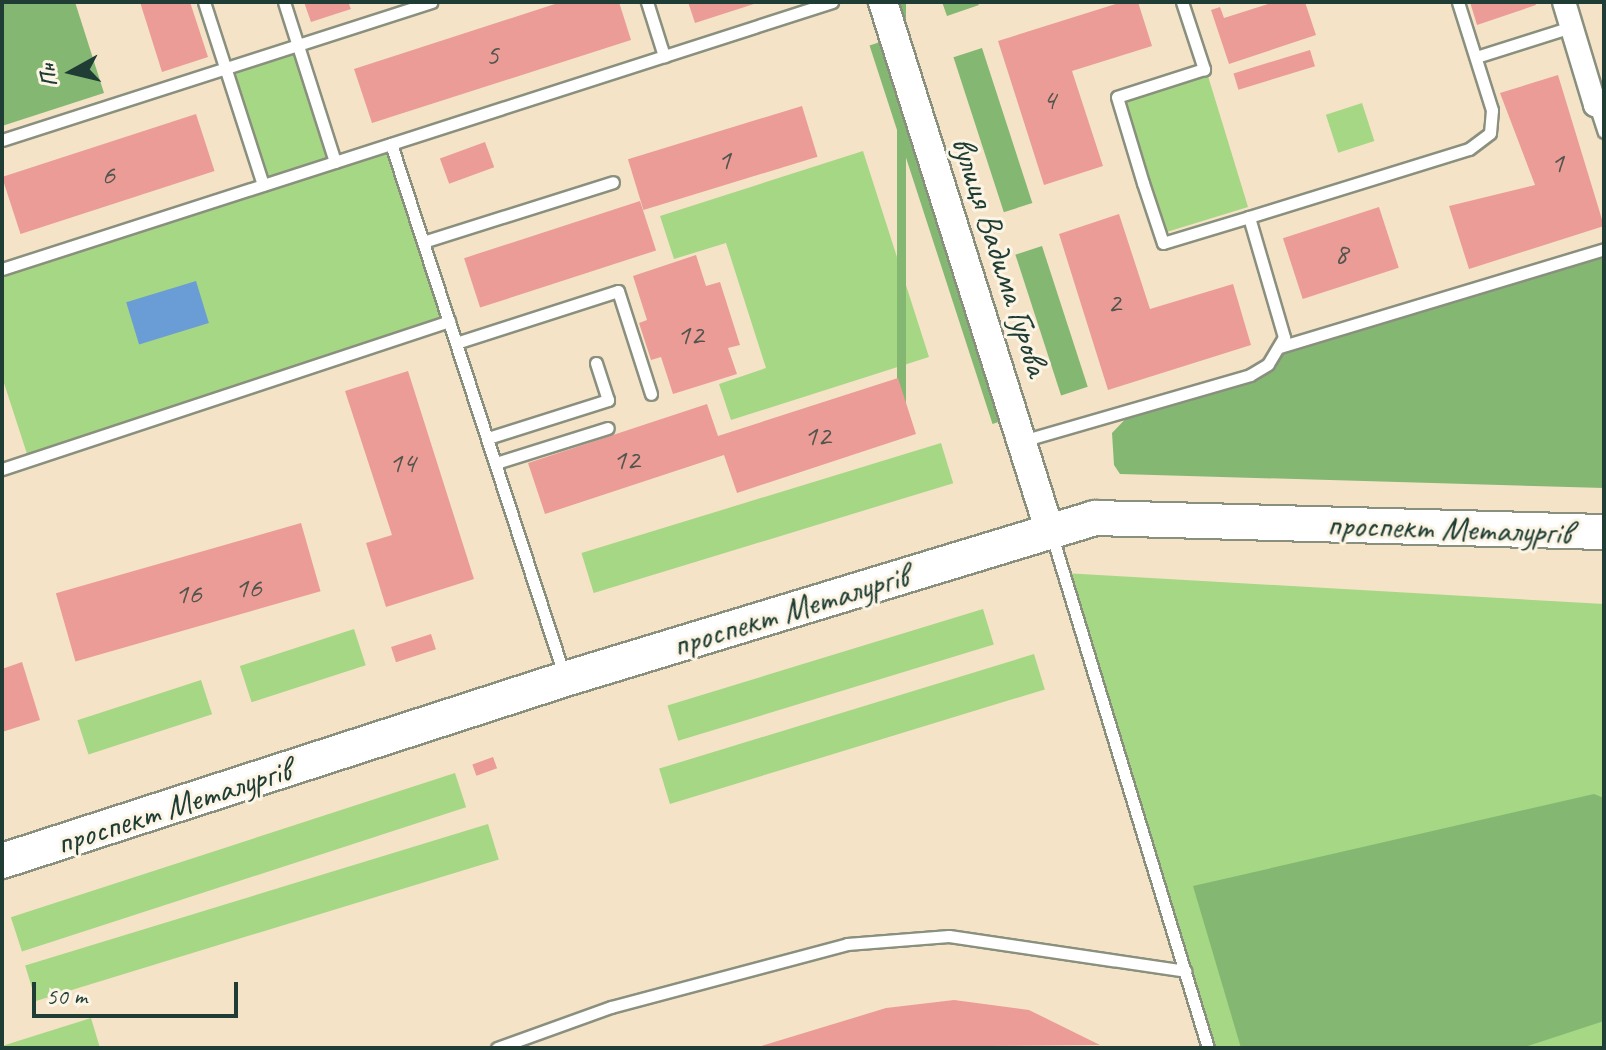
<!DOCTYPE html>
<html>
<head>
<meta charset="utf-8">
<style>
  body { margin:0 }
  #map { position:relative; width:1606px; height:1050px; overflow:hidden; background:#f5e3c8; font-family:Caveat,sans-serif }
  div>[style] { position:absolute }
  .green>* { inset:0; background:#a6d785; transform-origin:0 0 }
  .forest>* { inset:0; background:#84b872; transform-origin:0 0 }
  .water>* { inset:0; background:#6a9dd5; transform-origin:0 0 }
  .building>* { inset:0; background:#eb9c97; transform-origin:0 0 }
  .roads { filter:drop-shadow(2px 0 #8a907e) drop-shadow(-2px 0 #8a907e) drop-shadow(0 2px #8a907e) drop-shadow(0 -2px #8a907e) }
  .service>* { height:11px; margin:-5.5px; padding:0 5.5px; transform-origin:5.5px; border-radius:5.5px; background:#fff }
  .minor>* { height:22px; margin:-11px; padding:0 11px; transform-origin:11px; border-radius:11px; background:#fff }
  .tertiary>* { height:28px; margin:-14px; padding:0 14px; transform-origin:14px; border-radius:14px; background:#fff }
  .primary>* { height:34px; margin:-17px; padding:0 17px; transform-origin:17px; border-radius:17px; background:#fff }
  span { translate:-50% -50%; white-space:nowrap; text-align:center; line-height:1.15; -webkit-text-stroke:6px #fcf5e5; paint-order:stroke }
  .number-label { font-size:30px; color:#52554d }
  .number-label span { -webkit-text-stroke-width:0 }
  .street-label { font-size:34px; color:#1f3d34 }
  .frame { position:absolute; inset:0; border:4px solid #1f3d34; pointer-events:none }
  .north { position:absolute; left:32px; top:32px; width:80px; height:80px; -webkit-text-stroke:6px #fcf5e5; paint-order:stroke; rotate:262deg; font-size:22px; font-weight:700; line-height:32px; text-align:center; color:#1f3d34 }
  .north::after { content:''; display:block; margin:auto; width:28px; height:36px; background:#1f3d34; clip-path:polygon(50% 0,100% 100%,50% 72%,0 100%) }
  .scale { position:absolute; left:32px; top:982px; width:206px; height:36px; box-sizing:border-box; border:4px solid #1f3d34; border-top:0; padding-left:10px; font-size:24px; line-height:28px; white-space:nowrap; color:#1f3d34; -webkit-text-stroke:6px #fcf5e5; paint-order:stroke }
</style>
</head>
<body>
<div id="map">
  <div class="green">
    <div style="clip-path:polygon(298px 45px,335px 162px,391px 144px,449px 321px,29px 460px,2px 377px,2px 269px,262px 185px,225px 68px)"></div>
    <div style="left:1208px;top:76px;width:137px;height:86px;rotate:73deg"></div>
    <div style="left:1362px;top:103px;width:40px;height:38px;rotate:72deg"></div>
    <div style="clip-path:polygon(863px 151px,929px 357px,731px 420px,719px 384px,766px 368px,726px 243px,674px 259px,660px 216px)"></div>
    <div style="left:941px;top:443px;width:42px;height:376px;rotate:73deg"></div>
    <div style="clip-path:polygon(1064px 573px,1604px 604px,1604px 1048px,1208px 1048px)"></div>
    <div style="left:983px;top:609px;width:37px;height:330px;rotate:73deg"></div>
    <div style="left:354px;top:629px;width:38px;height:120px;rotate:72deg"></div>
    <div style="left:1034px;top:654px;width:37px;height:392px;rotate:73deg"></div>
    <div style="left:201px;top:680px;width:36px;height:130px;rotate:72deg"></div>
    <div style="left:455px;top:773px;width:36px;height:467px;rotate:72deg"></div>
    <div style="left:488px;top:824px;width:37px;height:484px;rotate:73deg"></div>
    <div style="clip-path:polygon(91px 1018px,100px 1048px,2px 1048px,2px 1046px)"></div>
  </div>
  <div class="forest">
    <div style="clip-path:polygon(2px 2px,75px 2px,104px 93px,2px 126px)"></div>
    <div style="left:897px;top:2px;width:9px;height:428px"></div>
    <div style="clip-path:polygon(942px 2px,977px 2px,979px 5px,947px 16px)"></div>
    <div style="left:880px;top:42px;width:398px;height:11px;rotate:72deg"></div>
    <div style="left:982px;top:48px;width:163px;height:30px;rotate:72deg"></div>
    <div style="left:1042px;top:246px;width:148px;height:28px;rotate:72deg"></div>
    <div style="clip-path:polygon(1604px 249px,1604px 488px,1120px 474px,1114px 465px,1112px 433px,1135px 409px,1250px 375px,1280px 347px)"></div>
    <div style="clip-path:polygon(1594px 794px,1604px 798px,1604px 1021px,1522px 1048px,1241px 1048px,1193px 886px)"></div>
  </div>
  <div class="water">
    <div style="left:196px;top:281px;width:44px;height:73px;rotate:73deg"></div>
  </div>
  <div class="building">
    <div style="clip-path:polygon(140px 2px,190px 2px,208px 57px,162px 72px)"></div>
    <div style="clip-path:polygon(304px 2px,348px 2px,351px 9px,311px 22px)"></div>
    <div style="clip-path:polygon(561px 2px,619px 2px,631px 40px,372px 123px,354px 69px)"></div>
    <div style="clip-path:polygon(688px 2px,757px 2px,757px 3px,695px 23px)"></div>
    <div style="clip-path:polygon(1122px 2px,1138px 2px,1152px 46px,1072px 71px,1103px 166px,1044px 185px,998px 41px)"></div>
    <div style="clip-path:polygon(1274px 2px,1305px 2px,1316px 35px,1229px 64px,1211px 10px,1220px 7px,1224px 18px)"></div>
    <div style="clip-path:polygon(1470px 2px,1535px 2px,1536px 5px,1477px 25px)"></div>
    <div style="left:1310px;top:50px;width:17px;height:80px;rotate:73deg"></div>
    <div style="clip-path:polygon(1558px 75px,1604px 226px,1469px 269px,1449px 206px,1535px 185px,1500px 93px)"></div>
    <div style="left:802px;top:106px;width:53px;height:182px;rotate:73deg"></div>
    <div style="left:196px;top:114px;width:60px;height:204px;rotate:72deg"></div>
    <div style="left:485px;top:142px;width:27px;height:48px;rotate:70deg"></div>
    <div style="left:640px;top:201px;width:52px;height:185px;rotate:72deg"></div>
    <div style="left:1379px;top:207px;width:64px;height:101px;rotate:72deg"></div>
    <div style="clip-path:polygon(1119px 214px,1150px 309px,1233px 284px,1251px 345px,1108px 390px,1059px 234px)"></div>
    <div style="clip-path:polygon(696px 255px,706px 286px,720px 282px,740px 345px,728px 348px,737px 374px,673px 394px,661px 357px,651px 360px,639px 323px,647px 320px,633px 276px)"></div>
    <div style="clip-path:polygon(408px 371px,474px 579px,386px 607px,366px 543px,392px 535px,345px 391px)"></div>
    <div style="clip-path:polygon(898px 378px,916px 434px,737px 493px,724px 455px,545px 514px,528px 463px,707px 404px,718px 436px)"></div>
    <div style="left:301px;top:523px;width:71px;height:255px;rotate:74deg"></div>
    <div style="left:431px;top:634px;width:16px;height:42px;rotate:72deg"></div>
    <div style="clip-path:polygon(22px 662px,40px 720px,2px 732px,2px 669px)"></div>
    <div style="left:493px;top:757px;width:12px;height:22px;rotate:70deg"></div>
    <div style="clip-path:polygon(954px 1000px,1029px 1010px,1100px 1045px,755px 1048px,886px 1008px)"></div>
  </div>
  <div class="roads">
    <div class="service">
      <div style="left:204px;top:2px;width:192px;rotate:72.1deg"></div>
      <div style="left:284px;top:2px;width:168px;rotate:72.3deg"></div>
      <div style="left:647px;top:2px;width:57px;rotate:72.5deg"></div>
      <div style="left:1182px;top:2px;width:71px;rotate:71.8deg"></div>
      <div style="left:1204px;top:69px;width:91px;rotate:162.2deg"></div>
      <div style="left:1117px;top:97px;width:90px;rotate:73.2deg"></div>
      <div style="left:1143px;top:183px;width:63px;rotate:71.6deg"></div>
      <div style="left:1163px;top:243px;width:90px;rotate:-16.8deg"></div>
      <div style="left:1476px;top:57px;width:100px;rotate:-17.5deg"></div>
      <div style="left:1595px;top:105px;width:28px;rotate:72deg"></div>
      <div style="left:2px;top:140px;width:451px;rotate:-17.8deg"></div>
      <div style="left:391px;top:144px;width:558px;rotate:71.95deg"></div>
      <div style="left:423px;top:242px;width:199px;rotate:-17.5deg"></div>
      <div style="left:2px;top:269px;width:872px;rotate:-17.83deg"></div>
      <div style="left:456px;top:343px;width:170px;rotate:-17.8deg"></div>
      <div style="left:618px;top:291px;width:108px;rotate:72.2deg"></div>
      <div style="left:1280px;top:347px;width:338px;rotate:-16.8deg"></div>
      <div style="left:488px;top:438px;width:126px;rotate:-17.6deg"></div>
      <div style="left:608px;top:400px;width:39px;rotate:-108deg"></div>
      <div style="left:1022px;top:441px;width:237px;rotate:-16.1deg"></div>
      <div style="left:1250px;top:375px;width:21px;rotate:-31deg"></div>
      <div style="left:1268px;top:364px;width:31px;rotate:-59deg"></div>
      <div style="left:1284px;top:337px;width:125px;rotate:-106.3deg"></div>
      <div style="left:1249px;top:217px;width:230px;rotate:-17.2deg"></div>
      <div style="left:1469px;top:149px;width:26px;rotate:-37deg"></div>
      <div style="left:1490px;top:133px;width:23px;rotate:-85deg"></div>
      <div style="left:1492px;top:110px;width:113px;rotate:-107.5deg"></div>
      <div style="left:496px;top:463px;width:117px;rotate:-17.4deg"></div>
      <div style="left:2px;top:469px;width:471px;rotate:-18.3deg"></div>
      <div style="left:1052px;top:536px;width:535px;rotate:73.05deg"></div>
      <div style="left:497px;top:1048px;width:121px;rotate:-19.8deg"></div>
      <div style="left:611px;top:1007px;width:244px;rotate:-14.9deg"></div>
      <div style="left:847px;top:944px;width:102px;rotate:-4.5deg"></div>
      <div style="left:949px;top:936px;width:239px;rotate:8.4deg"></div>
    </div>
    <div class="minor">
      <div style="left:1564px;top:2px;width:108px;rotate:73.2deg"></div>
      <div style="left:1595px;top:105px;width:9px;rotate:-6deg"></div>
    </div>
    <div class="tertiary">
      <div style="left:883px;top:2px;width:556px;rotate:72.51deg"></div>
    </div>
    <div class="primary">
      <div style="left:2px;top:861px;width:592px;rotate:-17.91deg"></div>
      <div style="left:565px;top:679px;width:554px;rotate:-16.9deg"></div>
      <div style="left:1095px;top:518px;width:509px;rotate:1.58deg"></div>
    </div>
  </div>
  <div class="number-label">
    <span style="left:492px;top:54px">5</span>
    <span style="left:1049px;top:99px">4</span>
    <span style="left:724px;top:159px">1</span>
    <span style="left:1557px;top:162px">1</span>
    <span style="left:108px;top:174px">6</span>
    <span style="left:1341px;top:253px">8</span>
    <span style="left:1114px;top:302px">2</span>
    <span style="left:690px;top:334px">12</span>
    <span style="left:817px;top:435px">12</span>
    <span style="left:626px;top:459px">12</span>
    <span style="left:402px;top:462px">14</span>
    <span style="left:248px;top:587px">16</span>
    <span style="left:188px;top:593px">16</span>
  </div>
  <div class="street-label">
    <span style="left:1001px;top:256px;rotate:72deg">вулиця Вадима Гурова</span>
    <span style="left:1449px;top:528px;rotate:2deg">проспект Металургів</span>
    <span style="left:790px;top:610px;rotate:-17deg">проспект Металургів</span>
    <span style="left:173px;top:806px;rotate:-18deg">проспект Металургів</span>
  </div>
  <div class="frame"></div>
  <div class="north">Пн</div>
  <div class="scale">50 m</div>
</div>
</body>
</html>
